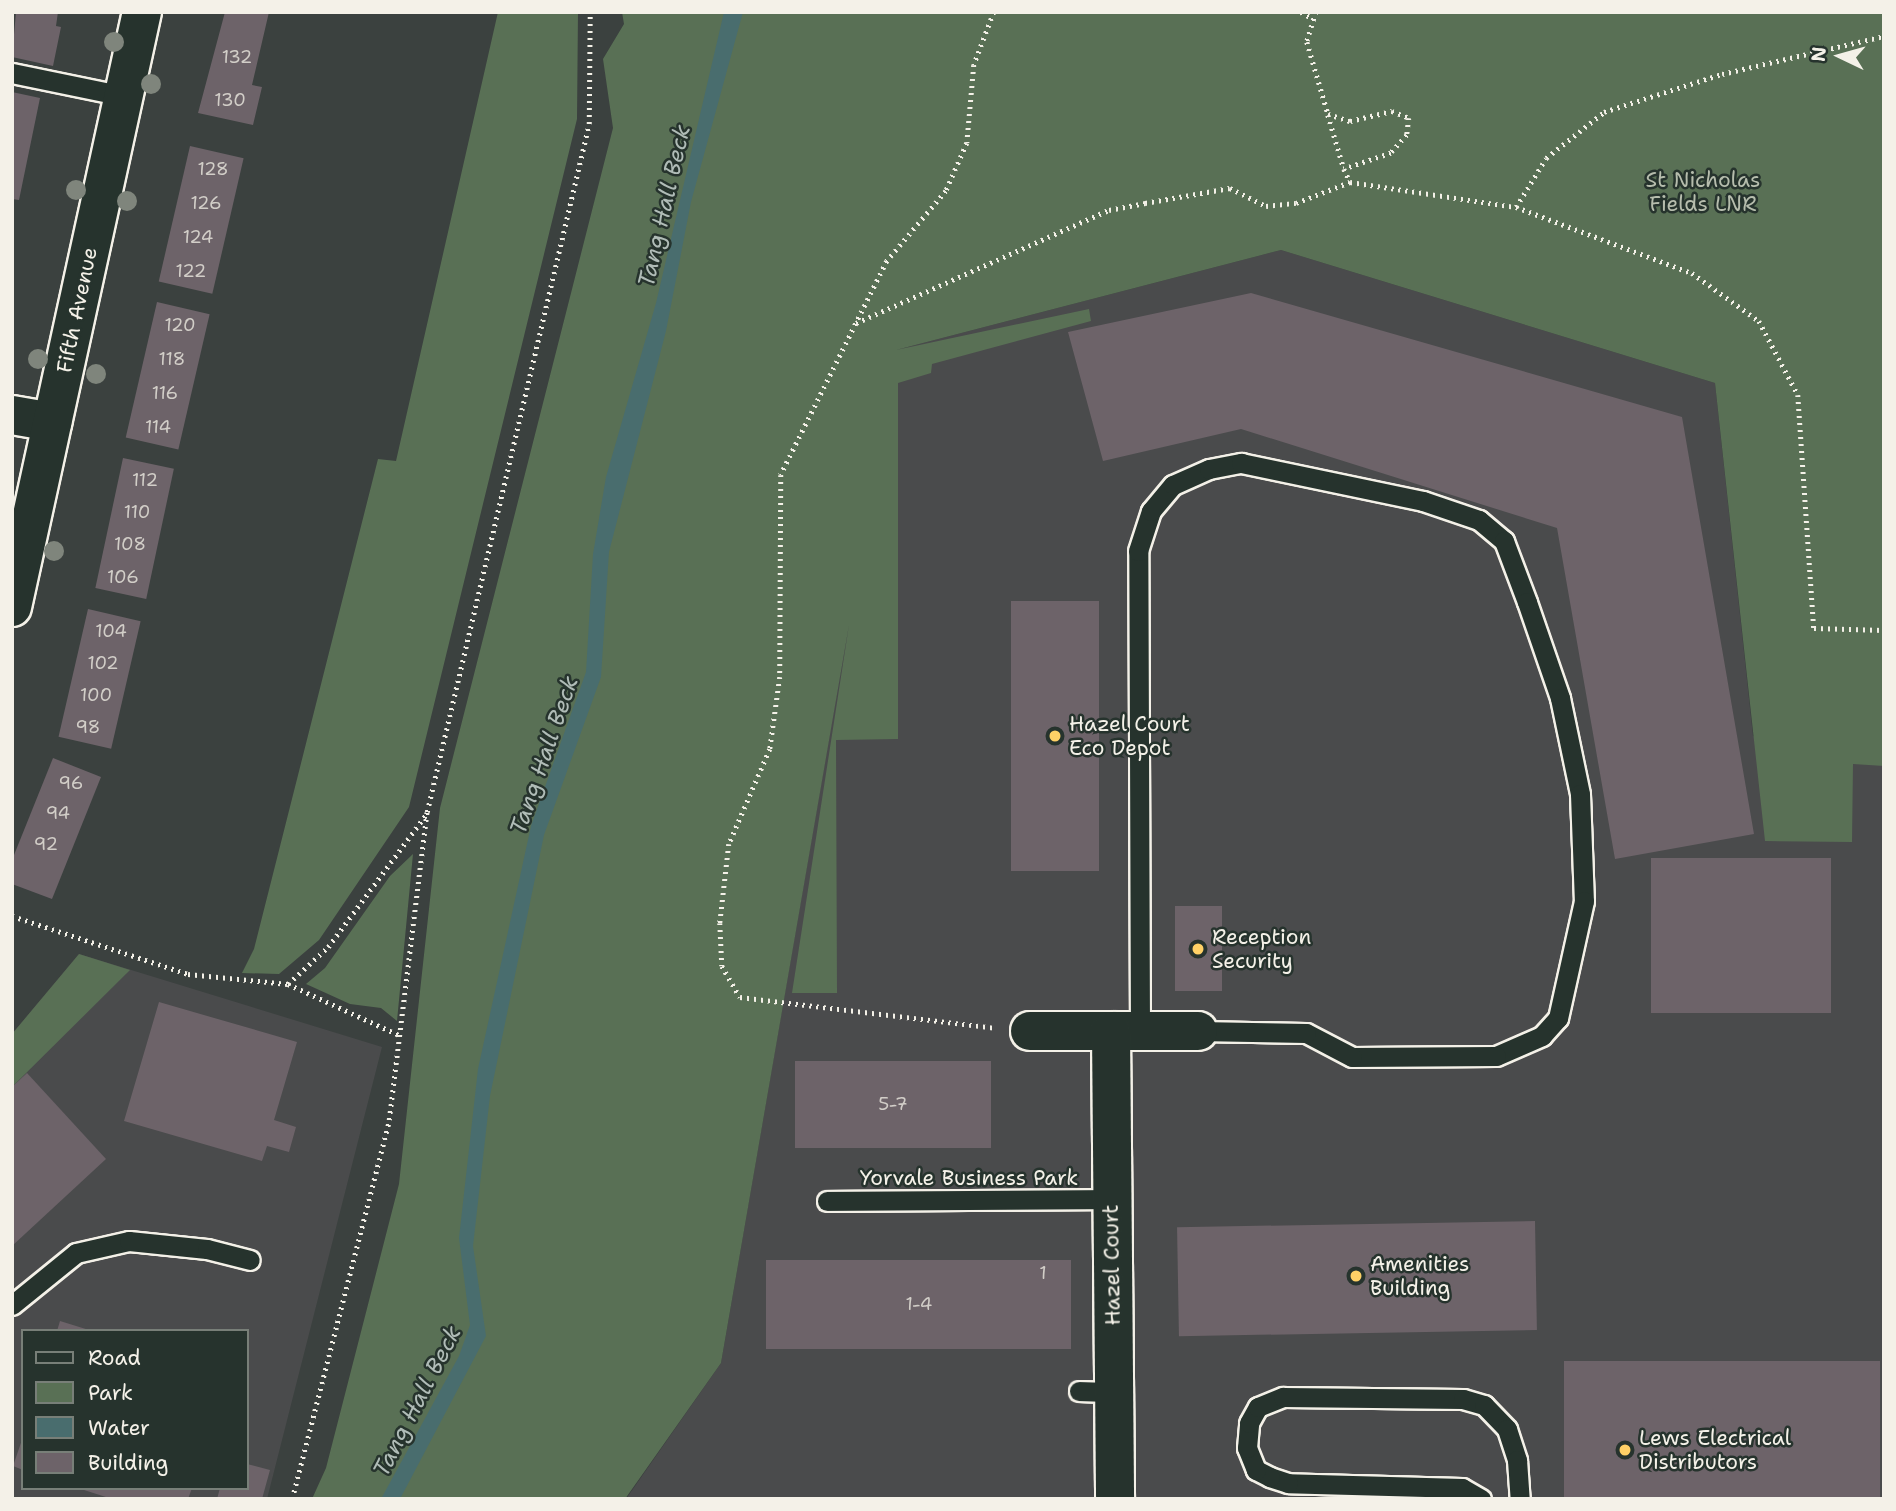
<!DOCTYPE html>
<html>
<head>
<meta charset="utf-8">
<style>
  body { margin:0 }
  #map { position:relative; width:1896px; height:1511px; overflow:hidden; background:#3b413f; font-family:"Shantell Sans",sans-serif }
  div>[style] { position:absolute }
  .built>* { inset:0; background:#4a4b4c }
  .green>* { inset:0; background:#597055 }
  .water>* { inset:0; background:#496d6e }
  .building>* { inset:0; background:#6d6369; transform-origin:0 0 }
  .path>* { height:4.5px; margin-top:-2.25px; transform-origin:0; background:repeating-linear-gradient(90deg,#f4f1e8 0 2px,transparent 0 7px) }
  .roads { filter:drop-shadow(2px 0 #f4f1e8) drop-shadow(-2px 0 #f4f1e8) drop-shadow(0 2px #f4f1e8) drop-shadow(0 -2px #f4f1e8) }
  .service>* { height:19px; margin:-9.5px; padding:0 9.5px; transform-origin:9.5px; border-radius:9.5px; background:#26332d }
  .minor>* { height:38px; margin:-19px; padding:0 19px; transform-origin:19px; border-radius:19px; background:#26332d }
  .trees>* { width:20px; height:20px; margin:-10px; border-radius:50%; background:#7f857c }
  .dots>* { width:19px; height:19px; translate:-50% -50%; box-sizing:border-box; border:4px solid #26332d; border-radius:50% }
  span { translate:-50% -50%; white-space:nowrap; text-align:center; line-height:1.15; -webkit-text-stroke:5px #26332d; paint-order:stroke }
  .number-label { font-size:18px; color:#d2cec8 }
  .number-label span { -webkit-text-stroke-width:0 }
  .park-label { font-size:21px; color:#b6bdad }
  .street-label { font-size:21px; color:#f4f1e8 }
  .poi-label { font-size:21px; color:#f4f1e8 }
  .left { translate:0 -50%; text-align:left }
  .water-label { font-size:23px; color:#b0bcb7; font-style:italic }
  .frame { position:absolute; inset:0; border:14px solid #f4f1e8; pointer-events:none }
  .legend { position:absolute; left:21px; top:1329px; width:228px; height:161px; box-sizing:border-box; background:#26332d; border:2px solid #787f78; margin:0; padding:9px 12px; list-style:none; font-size:21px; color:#f4f1e8 }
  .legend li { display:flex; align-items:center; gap:14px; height:35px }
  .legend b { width:35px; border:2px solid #787f78 }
  .north { position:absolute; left:1805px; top:21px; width:70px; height:70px; -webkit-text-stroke:5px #26332d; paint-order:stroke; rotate:275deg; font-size:19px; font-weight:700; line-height:28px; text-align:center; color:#f4f1e8 }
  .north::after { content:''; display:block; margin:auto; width:24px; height:32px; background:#f4f1e8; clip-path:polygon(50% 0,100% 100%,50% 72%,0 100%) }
</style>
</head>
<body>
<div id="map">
  <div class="built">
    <div style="clip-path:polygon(1281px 250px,1715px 383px,1753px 736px,1884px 766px,1884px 1499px,626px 1499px,721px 1363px,896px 350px)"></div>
    <div style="clip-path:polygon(evenodd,79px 954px,382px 1047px,267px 1499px,12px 1499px,12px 1034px,79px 954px,23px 1331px,247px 1331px,247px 1488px,23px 1488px,23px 1331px)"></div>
  </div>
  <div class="green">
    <div style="clip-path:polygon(498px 12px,578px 12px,577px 119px,409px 807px,319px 940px,279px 974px,242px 973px,254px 949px,378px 459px,396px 461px)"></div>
    <div style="clip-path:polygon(622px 12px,1884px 12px,1884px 766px,1853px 764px,1852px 842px,1765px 841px,1715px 383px,1281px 250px,896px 350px,1089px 309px,1091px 321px,932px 364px,931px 373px,898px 383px,898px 739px,836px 740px,837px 993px,792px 993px,849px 625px,721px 1363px,625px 1499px,312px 1499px,326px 1468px,399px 1184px,440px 808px,613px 128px,603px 59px,624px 24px)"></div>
    <div style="clip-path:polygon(413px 854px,397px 1021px,381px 1008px,350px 1004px,306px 984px,325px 968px,390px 876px)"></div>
    <div style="clip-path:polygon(79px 954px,130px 970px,12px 1087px,12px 1034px)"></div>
  </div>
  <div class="water">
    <div style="clip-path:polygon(724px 12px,743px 12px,691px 202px,666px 331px,609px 552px,601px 677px,544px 835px,490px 1096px,473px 1246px,486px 1336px,400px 1499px,381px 1499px,459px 1356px,470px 1325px,459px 1238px,478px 1069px,531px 826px,586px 672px,593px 554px,606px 477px,656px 303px)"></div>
  </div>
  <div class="building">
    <div style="clip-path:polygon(16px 12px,58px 12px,56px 26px,61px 27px,53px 66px,12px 57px)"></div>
    <div style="clip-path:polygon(225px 12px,269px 12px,252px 85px,262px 87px,253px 125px,198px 113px)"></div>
    <div style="clip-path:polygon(12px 92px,40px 98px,19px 200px,12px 199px)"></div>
    <div style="left:190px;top:146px;width:55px;height:139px;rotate:13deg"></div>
    <div style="clip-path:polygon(1251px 293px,1682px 417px,1754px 834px,1615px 859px,1557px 528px,1241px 429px,1103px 461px,1068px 332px)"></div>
    <div style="left:157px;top:302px;width:54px;height:139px;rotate:13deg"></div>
    <div style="left:123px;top:458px;width:52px;height:133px;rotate:12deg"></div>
    <div style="left:1011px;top:601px;width:88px;height:270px"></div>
    <div style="left:88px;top:609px;width:54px;height:131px;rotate:13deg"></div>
    <div style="clip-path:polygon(53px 758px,101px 777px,52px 899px,12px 884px,12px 860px)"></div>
    <div style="left:1651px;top:858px;width:180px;height:155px"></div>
    <div style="left:1175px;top:906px;width:47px;height:85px"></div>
    <div style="clip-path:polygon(159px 1002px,297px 1042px,274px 1120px,296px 1127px,289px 1152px,267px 1146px,262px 1161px,124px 1121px)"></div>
    <div style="left:795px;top:1061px;width:196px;height:87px"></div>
    <div style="clip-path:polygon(27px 1073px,106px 1159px,12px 1246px,12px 1087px)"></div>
    <div style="left:1535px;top:1221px;width:109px;height:358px;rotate:89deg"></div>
    <div style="left:766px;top:1260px;width:305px;height:89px"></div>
    <div style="clip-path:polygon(60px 1321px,89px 1330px,89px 1331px,57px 1331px)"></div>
    <div style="left:1880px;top:1361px;width:138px;height:316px;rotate:90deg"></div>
    <div style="clip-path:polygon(23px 1437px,23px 1470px,13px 1466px)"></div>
    <div style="clip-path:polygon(247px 1464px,270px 1470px,262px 1499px,217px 1499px,220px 1488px,247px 1488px)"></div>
    <div style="clip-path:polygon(192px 1488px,188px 1499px,112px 1499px,81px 1489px)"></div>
  </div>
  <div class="path">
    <div style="left:994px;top:12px;width:57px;rotate:110.7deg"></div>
    <div style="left:974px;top:65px;width:78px;rotate:95.1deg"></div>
    <div style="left:967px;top:143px;width:52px;rotate:113.6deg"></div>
    <div style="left:946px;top:191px;width:92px;rotate:130.1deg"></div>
    <div style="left:887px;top:261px;width:239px;rotate:116.4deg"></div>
    <div style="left:781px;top:475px;width:202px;rotate:90.3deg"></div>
    <div style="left:780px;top:677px;width:73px;rotate:97.9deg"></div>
    <div style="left:770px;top:749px;width:103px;rotate:113.3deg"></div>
    <div style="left:729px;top:844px;width:80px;rotate:96.5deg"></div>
    <div style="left:720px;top:923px;width:43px;rotate:87.3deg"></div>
    <div style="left:722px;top:966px;width:36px;rotate:60deg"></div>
    <div style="left:740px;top:997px;width:257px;rotate:6.9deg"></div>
    <div style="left:1301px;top:12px;width:13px;rotate:29deg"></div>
    <div style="left:1316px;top:12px;width:31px;rotate:107deg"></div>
    <div style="left:1307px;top:42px;width:75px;rotate:73.7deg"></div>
    <div style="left:1328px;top:114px;width:23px;rotate:18deg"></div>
    <div style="left:1350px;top:121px;width:43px;rotate:-13.4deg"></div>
    <div style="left:1392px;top:111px;width:18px;rotate:22deg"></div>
    <div style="left:1409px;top:118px;width:17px;rotate:97deg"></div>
    <div style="left:1407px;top:135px;width:24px;rotate:132deg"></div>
    <div style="left:1391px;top:153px;width:50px;rotate:161.2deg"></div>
    <div style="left:1344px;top:169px;width:14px;rotate:65deg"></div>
    <div style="left:1328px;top:115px;width:56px;rotate:73.5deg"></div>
    <div style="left:1516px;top:207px;width:57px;rotate:-58.5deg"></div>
    <div style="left:1546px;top:158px;width:74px;rotate:-38.4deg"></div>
    <div style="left:1604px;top:112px;width:124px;rotate:-17.9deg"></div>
    <div style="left:1722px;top:74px;width:166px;rotate:-13.2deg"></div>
    <div style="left:856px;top:323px;width:277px;rotate:-24.1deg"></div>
    <div style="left:1109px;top:210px;width:37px;rotate:-11deg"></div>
    <div style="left:1145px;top:203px;width:86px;rotate:-10deg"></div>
    <div style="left:1230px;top:188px;width:40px;rotate:26.6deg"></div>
    <div style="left:1266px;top:206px;width:30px;rotate:-6deg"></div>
    <div style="left:1296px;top:203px;width:58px;rotate:-21.3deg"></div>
    <div style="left:1350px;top:182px;width:168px;rotate:8.6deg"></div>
    <div style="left:1516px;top:207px;width:188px;rotate:20.6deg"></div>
    <div style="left:1692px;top:273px;width:82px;rotate:35.6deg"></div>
    <div style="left:1759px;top:321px;width:84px;rotate:62.2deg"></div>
    <div style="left:1798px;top:395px;width:234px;rotate:86.1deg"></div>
    <div style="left:1814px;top:628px;width:70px;rotate:1.6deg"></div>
    <div style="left:12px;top:916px;width:185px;rotate:18.2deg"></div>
    <div style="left:188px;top:974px;width:100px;rotate:5.7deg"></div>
    <div style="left:288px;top:984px;width:54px;rotate:-42.8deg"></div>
    <div style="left:328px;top:947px;width:167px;rotate:-53.5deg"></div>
    <div style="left:288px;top:984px;width:124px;rotate:24.7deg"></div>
    <div style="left:292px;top:1499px;width:391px;rotate:-75.6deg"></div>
    <div style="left:389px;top:1120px;width:310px;rotate:-83deg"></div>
    <div style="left:427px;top:812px;width:707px;rotate:-76.75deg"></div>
    <div style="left:589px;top:124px;width:112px;rotate:-89.5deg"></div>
  </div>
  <div class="roads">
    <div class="service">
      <div style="left:12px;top:73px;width:114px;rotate:11.6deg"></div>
      <div style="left:1140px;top:1031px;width:480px;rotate:-90.2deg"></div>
      <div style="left:1138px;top:551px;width:42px;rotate:-72deg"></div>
      <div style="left:1151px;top:511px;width:34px;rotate:-50deg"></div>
      <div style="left:1173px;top:485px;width:39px;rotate:-24deg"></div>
      <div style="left:1209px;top:469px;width:33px;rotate:-11deg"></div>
      <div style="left:1241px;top:463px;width:186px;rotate:11.8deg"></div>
      <div style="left:1423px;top:501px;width:59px;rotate:18.7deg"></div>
      <div style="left:1479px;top:520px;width:33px;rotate:40deg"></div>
      <div style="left:1504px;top:541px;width:65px;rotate:69.3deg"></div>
      <div style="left:1527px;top:602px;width:102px;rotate:71deg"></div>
      <div style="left:1560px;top:698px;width:98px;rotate:78.2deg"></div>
      <div style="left:1580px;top:794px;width:107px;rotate:87.9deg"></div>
      <div style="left:1584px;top:901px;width:120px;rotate:102.5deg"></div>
      <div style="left:1558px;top:1018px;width:24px;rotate:132deg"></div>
      <div style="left:1542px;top:1036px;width:50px;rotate:156.5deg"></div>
      <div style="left:1496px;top:1056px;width:144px;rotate:179.6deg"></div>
      <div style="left:1352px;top:1057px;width:52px;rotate:-152.4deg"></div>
      <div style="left:1306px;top:1033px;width:108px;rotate:-178.9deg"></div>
      <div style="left:827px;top:1201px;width:284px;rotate:-0.4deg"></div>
      <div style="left:12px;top:1305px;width:82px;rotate:-39.1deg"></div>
      <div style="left:76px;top:1253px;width:54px;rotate:-12.8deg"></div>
      <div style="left:129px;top:1241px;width:78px;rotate:5.9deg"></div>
      <div style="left:207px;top:1249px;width:44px;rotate:14.3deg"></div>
      <div style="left:1079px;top:1391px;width:35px;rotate:2deg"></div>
      <div style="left:1481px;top:1499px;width:22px;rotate:-150deg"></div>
      <div style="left:1462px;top:1488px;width:174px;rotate:-178.4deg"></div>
      <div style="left:1288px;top:1483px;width:19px;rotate:-162deg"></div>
      <div style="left:1270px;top:1477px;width:16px;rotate:-153deg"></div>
      <div style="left:1256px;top:1470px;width:24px;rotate:-112deg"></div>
      <div style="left:1247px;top:1448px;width:25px;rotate:-85deg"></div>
      <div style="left:1249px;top:1423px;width:18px;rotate:-61deg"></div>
      <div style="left:1258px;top:1407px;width:27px;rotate:-22deg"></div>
      <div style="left:1283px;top:1397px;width:180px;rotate:0.6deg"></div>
      <div style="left:1463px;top:1399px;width:22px;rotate:16deg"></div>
      <div style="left:1484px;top:1405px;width:33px;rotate:46deg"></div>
      <div style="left:1507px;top:1429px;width:33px;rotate:72deg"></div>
      <div style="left:1517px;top:1460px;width:39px;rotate:86deg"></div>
    </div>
    <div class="minor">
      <div style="left:12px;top:415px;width:41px;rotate:9.9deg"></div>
      <div style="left:12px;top:607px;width:609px;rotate:-77.68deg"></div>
      <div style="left:1030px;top:1031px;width:168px"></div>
      <div style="left:1111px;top:1031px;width:468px;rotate:89.5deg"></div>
    </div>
  </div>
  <div class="trees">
    <div style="left:114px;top:42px"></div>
    <div style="left:151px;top:84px"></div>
    <div style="left:76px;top:190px"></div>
    <div style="left:127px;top:201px"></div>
    <div style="left:38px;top:359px"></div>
    <div style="left:96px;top:374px"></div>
    <div style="left:54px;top:551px"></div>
  </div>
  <div class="dots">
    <div style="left:1055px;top:736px;background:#ffd166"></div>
    <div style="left:1198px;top:949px;background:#ffd166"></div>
    <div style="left:1356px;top:1276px;background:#ffd166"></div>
    <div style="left:1625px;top:1450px;background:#ffd166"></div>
  </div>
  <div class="number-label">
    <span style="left:237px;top:57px">132</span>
    <span style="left:230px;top:100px">130</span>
    <span style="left:213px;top:169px">128</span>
    <span style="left:206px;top:203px">126</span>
    <span style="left:198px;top:237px">124</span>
    <span style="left:191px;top:271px">122</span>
    <span style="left:180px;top:325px">120</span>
    <span style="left:172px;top:359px">118</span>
    <span style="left:165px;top:393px">116</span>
    <span style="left:158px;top:427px">114</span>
    <span style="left:145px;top:480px">112</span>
    <span style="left:137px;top:512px">110</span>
    <span style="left:130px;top:544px">108</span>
    <span style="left:123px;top:577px">106</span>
    <span style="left:111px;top:631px">104</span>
    <span style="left:103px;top:663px">102</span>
    <span style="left:96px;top:695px">100</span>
    <span style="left:88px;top:727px">98</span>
    <span style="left:71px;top:783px">96</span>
    <span style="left:58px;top:813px">94</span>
    <span style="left:46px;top:844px">92</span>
    <span style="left:893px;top:1104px">5-7</span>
    <span style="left:1043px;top:1273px">1</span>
    <span style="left:919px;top:1304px">1-4</span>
  </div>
  <div class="park-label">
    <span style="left:1703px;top:192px">St Nicholas<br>Fields LNR</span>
  </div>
  <div class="street-label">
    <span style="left:77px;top:310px;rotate:-78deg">Fifth Avenue</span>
    <span style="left:969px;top:1178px">Yorvale Business Park</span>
    <span style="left:1112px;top:1265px;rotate:-91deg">Hazel Court</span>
  </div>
  <div class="poi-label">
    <span class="left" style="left:1069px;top:736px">Hazel Court<br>Eco Depot</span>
    <span class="left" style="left:1212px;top:949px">Reception<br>Security</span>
    <span class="left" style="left:1370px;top:1276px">Amenities<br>Building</span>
    <span class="left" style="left:1639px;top:1450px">Lews Electrical<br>Distributors</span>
  </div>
  <div class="water-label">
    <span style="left:664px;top:206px;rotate:-77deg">Tang Hall Beck</span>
    <span style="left:544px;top:755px;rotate:-71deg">Tang Hall Beck</span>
    <span style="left:417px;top:1401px;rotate:-63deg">Tang Hall Beck</span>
  </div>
  <div class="frame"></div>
  <ul class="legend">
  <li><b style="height:9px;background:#26332d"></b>Road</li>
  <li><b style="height:19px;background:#597055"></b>Park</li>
  <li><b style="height:19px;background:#496d6e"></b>Water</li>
  <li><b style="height:19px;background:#6d6369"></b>Building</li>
  </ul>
  <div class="north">N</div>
</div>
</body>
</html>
